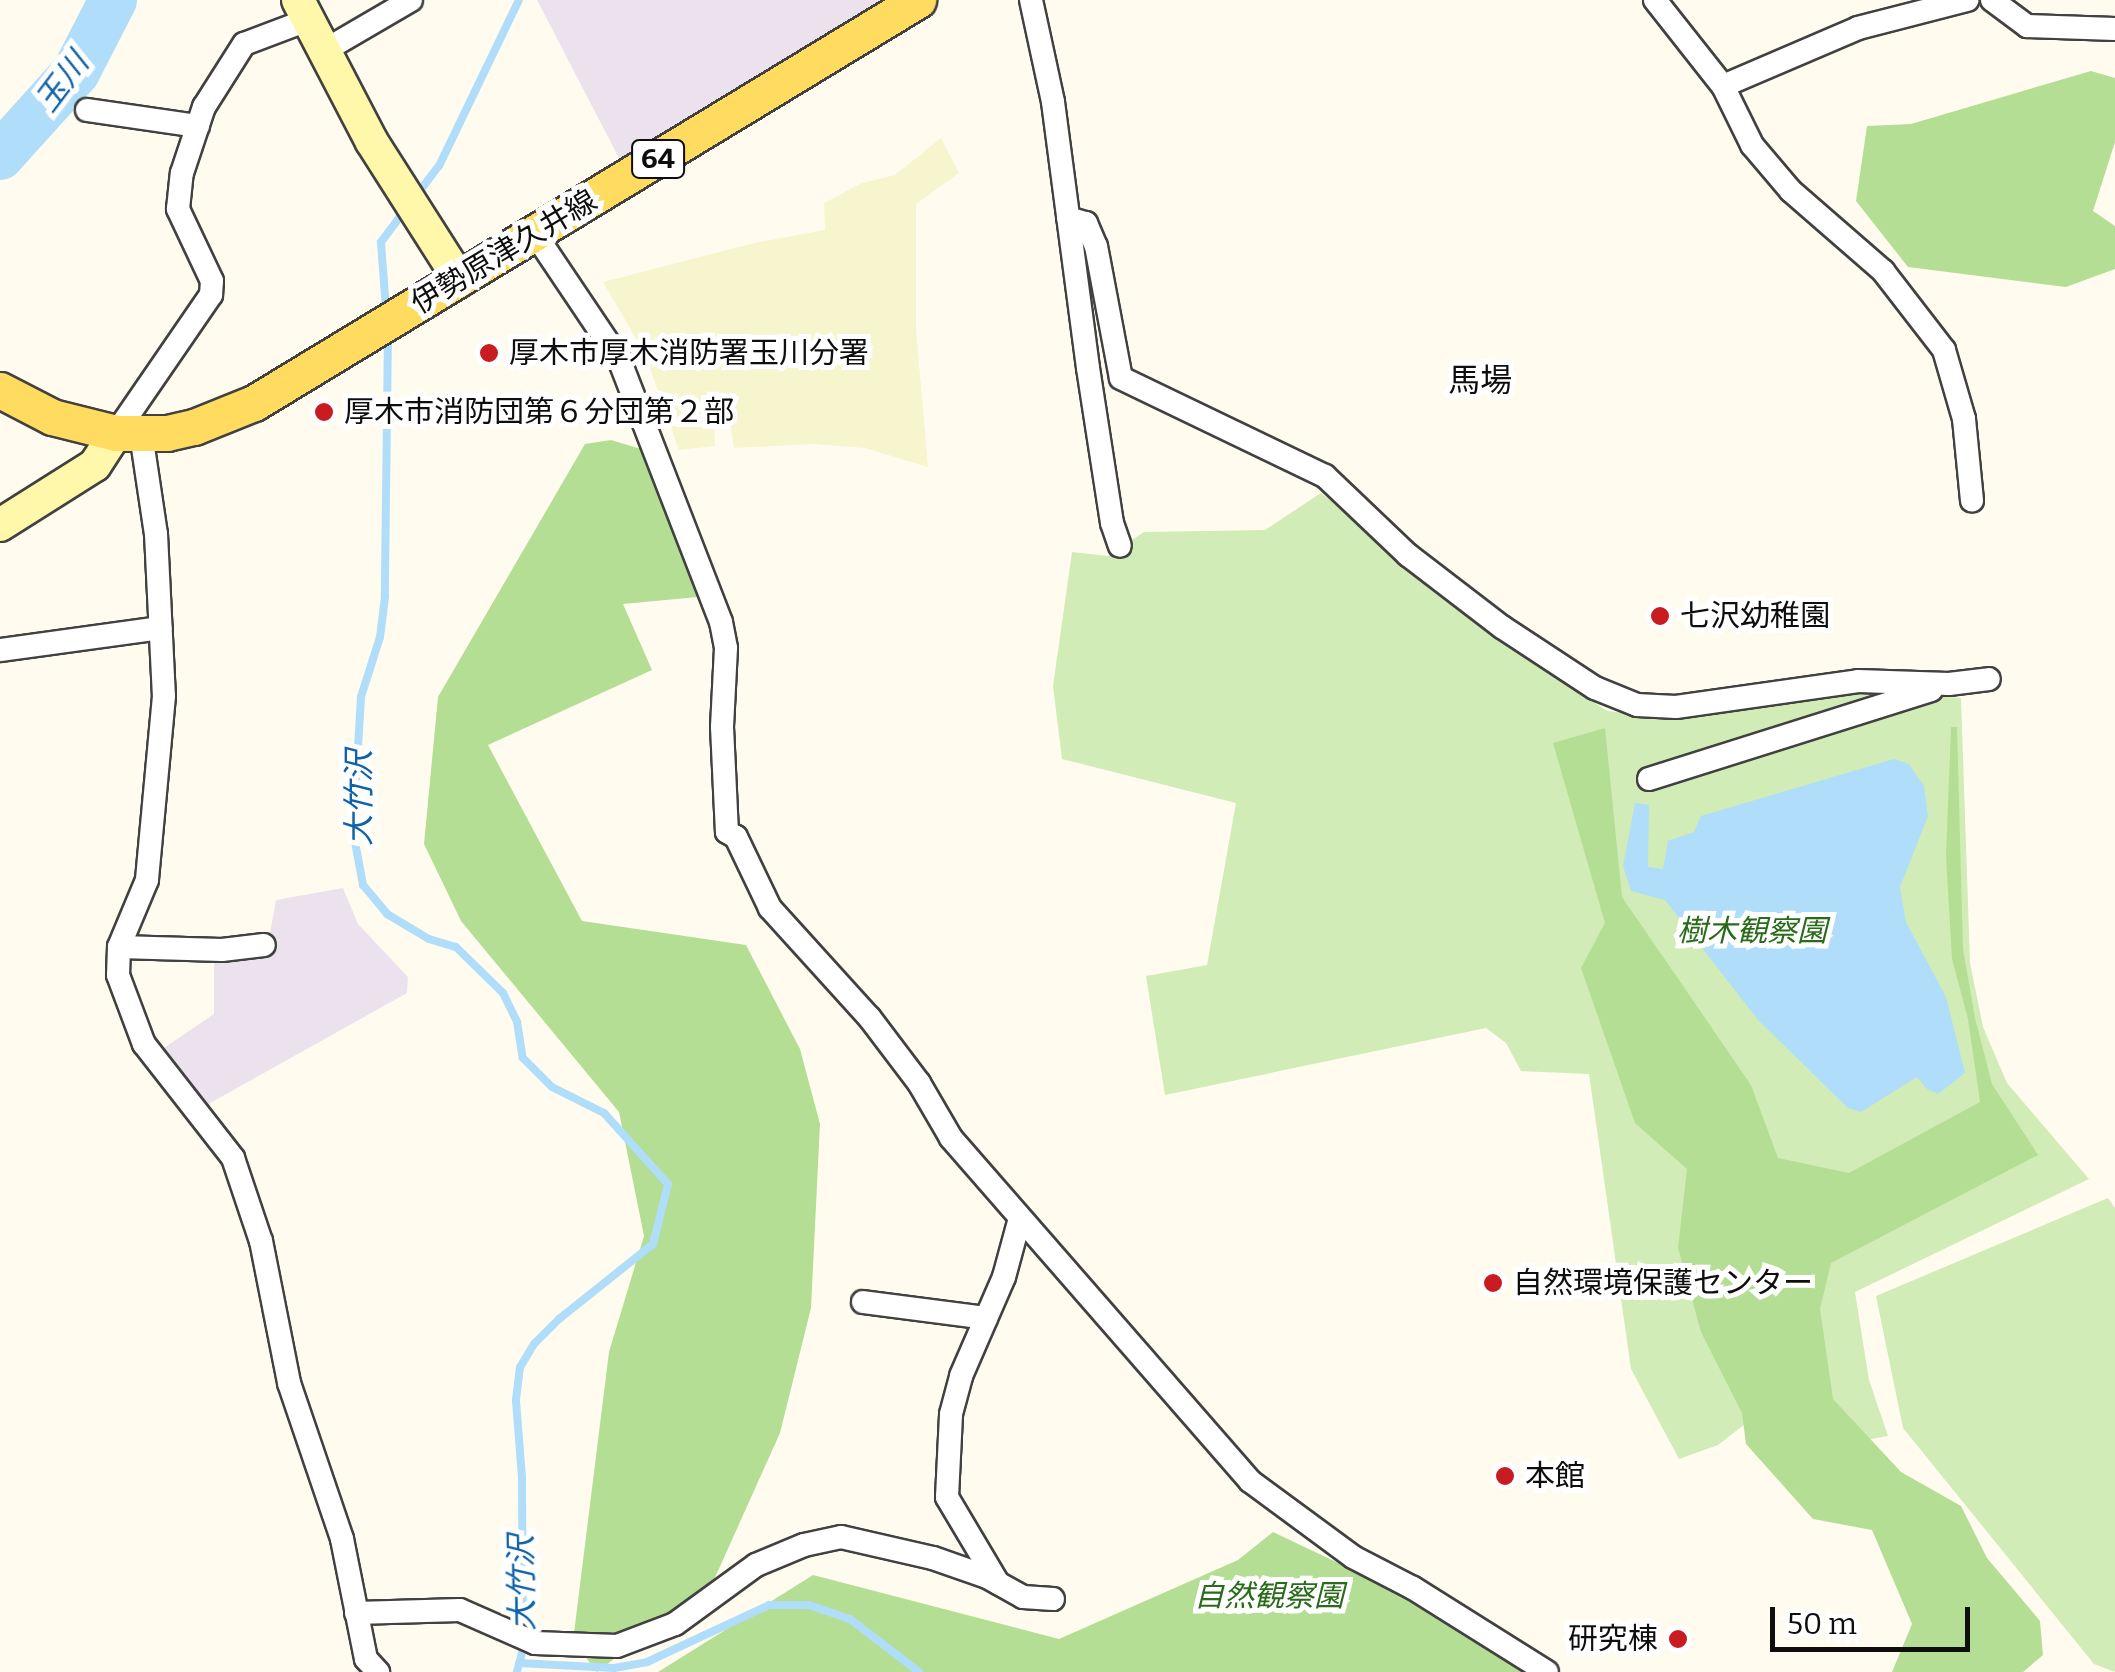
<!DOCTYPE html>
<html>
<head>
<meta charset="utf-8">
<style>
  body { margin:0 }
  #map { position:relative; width:2115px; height:1672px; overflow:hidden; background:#fffcef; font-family:Bitter,"Noto Sans JP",serif }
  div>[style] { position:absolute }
  .industrial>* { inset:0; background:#ece2ed }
  .farmland>* { inset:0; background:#f7f5cd }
  .green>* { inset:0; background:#d1ecb6 }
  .forest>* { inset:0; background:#b4de94 }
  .water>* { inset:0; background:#b0ddfa }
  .stream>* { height:8px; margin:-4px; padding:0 4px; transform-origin:4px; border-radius:4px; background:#b0ddfa }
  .river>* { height:48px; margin:-24px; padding:0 24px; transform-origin:24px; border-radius:24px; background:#b0ddfa }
  .roads { filter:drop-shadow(2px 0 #414141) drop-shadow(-2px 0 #414141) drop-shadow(0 2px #414141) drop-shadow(0 -2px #414141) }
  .street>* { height:22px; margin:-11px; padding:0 11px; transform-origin:11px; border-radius:11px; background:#fff }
  .secondary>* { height:32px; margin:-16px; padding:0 16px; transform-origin:16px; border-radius:16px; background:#fff8aa }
  .primary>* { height:35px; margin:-17.5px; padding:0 17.5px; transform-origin:17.5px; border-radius:17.5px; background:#ffdc5f }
  .dots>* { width:28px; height:28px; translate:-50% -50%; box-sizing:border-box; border:5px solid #fff; border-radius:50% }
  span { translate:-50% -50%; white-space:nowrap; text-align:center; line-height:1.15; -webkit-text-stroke:10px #fff; paint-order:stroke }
  .shield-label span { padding:2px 8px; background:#fff; border:2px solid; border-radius:8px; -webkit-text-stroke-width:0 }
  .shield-label { font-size:28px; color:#0e0e0e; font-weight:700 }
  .street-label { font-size:30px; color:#0e0e0e }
  .poi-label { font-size:30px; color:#0e0e0e }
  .left { translate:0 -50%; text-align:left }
  .right { translate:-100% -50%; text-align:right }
  .park-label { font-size:30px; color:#296b1a; font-style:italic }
  .water-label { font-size:32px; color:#0f62a9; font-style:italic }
  .neighbourhood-label { font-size:32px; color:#0e0e0e }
  .scale { position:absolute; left:1770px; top:1607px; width:200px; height:45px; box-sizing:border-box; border:5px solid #0e0e0e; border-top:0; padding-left:12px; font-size:30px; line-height:35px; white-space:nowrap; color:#0e0e0e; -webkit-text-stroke:8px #fff; paint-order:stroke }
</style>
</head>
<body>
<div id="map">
  <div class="industrial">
    <div style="clip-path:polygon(537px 0,885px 0,620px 160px)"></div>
    <div style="clip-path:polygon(343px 888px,358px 924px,408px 977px,407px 993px,203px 1107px,158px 1052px,214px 1014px,214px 959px,274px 946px,270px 933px,276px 900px)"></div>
  </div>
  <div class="farmland">
    <div style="clip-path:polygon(941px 138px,959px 173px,916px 204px,916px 329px,928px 467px,865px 448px,814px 444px,734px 448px,730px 420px,714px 420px,715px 446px,679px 450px,644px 352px,603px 282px,754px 243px,825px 230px,824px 203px,862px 183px,895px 175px)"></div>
  </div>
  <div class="green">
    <div style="clip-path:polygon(1321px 493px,1502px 640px,1607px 711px,1682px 719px,1850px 690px,1961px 698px,1970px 963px,1983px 1027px,2007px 1083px,2089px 1179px,1855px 1292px,1869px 1380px,1888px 1436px,1805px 1451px,1777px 1399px,1718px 1445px,1679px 1459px,1631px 1369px,1589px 1074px,1521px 1071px,1506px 1043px,1486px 1028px,1165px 1095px,1146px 976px,1207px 965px,1236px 803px,1062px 759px,1053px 686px,1072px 552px,1108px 556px,1144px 532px,1265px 530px)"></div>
    <div style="clip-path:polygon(2108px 1198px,2115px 1208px,2115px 1672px,2094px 1664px,1903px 1428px,1876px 1296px)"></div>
  </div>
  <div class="forest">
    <div style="clip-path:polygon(2091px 71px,2115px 78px,2115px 142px,2093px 211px,2115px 226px,2115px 269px,2066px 287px,1908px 267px,1856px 201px,1867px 126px,1911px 124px)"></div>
    <div style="clip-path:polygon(611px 440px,641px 449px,698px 597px,623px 604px,652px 670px,488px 745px,582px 921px,746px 945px,800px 1049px,820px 1124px,811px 1308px,780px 1433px,713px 1582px,597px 1672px,573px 1641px,609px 1352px,644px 1236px,619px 1112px,461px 921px,424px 844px,438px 697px,585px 444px)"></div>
    <div style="clip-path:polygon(1951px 727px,1957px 727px,1963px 949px,1975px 1018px,1992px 1084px,2038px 1155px,1831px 1263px,1820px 1309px,1833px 1399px,1901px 1472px,1961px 1506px,1987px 1558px,2040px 1621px,2043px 1655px,2023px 1672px,1892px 1672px,1912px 1624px,1872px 1530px,1813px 1519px,1746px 1444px,1742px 1413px,1701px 1332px,1678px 1248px,1687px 1169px,1635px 1123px,1581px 968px,1605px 923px,1553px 743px,1605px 728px,1622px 897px,1751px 1085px,1778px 1158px,1849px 1173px,1980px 1102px,1968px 1019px,1952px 959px,1946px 856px)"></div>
    <div style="clip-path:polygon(1273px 1532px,1374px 1580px,1522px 1672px,658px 1672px,813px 1575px,1059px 1639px,1238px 1560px)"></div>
  </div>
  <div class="water">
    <div style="clip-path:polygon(1894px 759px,1909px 764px,1924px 786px,1928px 816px,1900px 887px,1906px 922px,1946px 997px,1965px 1073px,1938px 1094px,1927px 1089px,1917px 1077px,1861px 1112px,1848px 1108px,1758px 1020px,1665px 900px,1631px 891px,1623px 866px,1635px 803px,1649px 805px,1648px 867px,1663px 869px,1668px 841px,1694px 832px,1701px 816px)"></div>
  </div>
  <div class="stream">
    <div style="left:416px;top:196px;width:38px;rotate:-53deg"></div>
    <div style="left:439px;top:166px;width:184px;rotate:-64.3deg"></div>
    <div style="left:386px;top:309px;width:67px;rotate:-94.3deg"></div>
    <div style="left:381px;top:242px;width:39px;rotate:-53deg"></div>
    <div style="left:388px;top:333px;width:264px;rotate:90.7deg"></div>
    <div style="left:385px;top:597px;width:40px;rotate:97.1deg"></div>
    <div style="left:380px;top:637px;width:63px;rotate:107.6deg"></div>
    <div style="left:361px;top:697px;width:134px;rotate:93.4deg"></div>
    <div style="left:353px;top:831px;width:55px;rotate:79.5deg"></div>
    <div style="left:363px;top:885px;width:38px;rotate:50deg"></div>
    <div style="left:387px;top:914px;width:49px;rotate:30.8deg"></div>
    <div style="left:429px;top:939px;width:28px;rotate:17deg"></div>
    <div style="left:456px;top:947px;width:66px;rotate:44.4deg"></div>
    <div style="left:503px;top:993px;width:32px;rotate:64deg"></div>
    <div style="left:517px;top:1022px;width:36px;rotate:81deg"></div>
    <div style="left:523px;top:1058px;width:41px;rotate:45deg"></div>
    <div style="left:552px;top:1087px;width:58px;rotate:26.6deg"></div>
    <div style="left:604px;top:1113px;width:96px;rotate:48deg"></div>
    <div style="left:668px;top:1184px;width:62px;rotate:104deg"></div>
    <div style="left:653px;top:1244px;width:120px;rotate:141.4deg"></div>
    <div style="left:559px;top:1319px;width:35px;rotate:135deg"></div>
    <div style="left:534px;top:1344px;width:27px;rotate:121deg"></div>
    <div style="left:520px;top:1367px;width:34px;rotate:97deg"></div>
    <div style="left:516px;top:1401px;width:77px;rotate:85.5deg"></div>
    <div style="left:522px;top:1478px;width:171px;rotate:89.7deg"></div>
    <div style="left:523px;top:1649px;width:24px;rotate:105deg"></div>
    <div style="left:519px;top:1663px;width:95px;rotate:3deg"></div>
    <div style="left:614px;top:1668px;width:34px;rotate:-10deg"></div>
    <div style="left:647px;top:1662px;width:135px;rotate:-25deg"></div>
    <div style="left:769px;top:1605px;width:40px"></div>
    <div style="left:809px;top:1605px;width:43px;rotate:18.9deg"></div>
    <div style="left:850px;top:1619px;width:87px;rotate:37.5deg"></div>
  </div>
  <div class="river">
    <div style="left:0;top:156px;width:113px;rotate:-47.9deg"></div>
    <div style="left:76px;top:72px;width:81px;rotate:-62.8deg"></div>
  </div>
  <div class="roads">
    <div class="street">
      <div style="left:1031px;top:0;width:104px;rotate:77.8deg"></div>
      <div style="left:1053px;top:102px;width:268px;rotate:82.5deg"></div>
      <div style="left:1088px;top:368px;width:157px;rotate:81.2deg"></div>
      <div style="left:1112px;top:523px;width:24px;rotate:71deg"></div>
      <div style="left:1655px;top:0;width:110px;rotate:51.7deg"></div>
      <div style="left:1723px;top:86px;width:66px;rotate:63.8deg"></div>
      <div style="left:1752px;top:145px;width:60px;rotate:49.7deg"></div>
      <div style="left:1791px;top:191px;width:122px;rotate:41deg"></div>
      <div style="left:1883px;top:271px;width:100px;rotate:52.3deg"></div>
      <div style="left:1944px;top:350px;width:72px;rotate:73.8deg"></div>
      <div style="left:1964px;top:419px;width:82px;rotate:84.4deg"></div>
      <div style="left:1992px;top:0;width:44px;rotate:36.6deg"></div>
      <div style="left:2027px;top:26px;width:88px;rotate:2deg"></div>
      <div style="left:322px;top:52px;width:103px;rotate:-30.3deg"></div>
      <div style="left:1723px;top:86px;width:147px;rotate:-23.2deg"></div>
      <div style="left:1858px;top:28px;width:113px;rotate:-14.4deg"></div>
      <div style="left:87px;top:110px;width:112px;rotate:8.2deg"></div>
      <div style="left:1068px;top:218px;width:19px;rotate:16deg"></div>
      <div style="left:1086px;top:223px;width:25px;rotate:67deg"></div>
      <div style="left:1096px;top:246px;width:134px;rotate:79.3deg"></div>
      <div style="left:1121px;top:378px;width:226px;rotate:25.7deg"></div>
      <div style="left:1325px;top:476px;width:115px;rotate:43.6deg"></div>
      <div style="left:1408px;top:555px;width:118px;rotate:37.5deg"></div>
      <div style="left:1502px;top:627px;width:111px;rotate:33.3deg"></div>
      <div style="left:1595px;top:688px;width:45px;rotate:22deg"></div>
      <div style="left:1637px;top:705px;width:39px;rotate:3deg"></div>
      <div style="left:1676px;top:707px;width:184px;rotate:-8.1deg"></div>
      <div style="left:1858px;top:681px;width:91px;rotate:1.9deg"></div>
      <div style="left:1949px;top:684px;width:40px;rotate:-7.1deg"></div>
      <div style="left:535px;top:234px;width:151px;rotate:56.1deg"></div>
      <div style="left:619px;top:359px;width:282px;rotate:68.8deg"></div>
      <div style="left:721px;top:622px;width:26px;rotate:79deg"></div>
      <div style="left:726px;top:648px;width:79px;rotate:92.9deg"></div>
      <div style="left:722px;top:727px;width:105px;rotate:87.3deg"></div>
      <div style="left:727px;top:832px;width:10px;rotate:29deg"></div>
      <div style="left:736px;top:837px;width:79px;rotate:64.4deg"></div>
      <div style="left:770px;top:908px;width:147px;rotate:47.8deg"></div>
      <div style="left:869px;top:1017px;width:83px;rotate:52.9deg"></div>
      <div style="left:919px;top:1083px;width:64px;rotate:59.8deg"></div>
      <div style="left:951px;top:1138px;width:455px;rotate:48.9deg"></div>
      <div style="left:1250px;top:1481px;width:128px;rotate:36.4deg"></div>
      <div style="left:1353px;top:1557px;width:68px;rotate:27.3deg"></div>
      <div style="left:1413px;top:1588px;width:158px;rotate:32.1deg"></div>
      <div style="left:116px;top:433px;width:168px;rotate:-55.5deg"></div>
      <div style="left:211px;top:295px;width:14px;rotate:-86deg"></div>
      <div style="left:212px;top:281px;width:80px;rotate:-115.3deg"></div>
      <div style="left:178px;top:209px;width:36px;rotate:-84deg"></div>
      <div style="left:182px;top:173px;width:70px;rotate:-71.6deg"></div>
      <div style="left:204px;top:107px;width:75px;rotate:-57.6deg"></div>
      <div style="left:244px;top:44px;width:65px;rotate:-20.7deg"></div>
      <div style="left:141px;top:434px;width:101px;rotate:81.5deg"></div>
      <div style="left:156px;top:534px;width:162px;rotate:87.2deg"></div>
      <div style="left:164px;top:696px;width:185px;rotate:95.3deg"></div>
      <div style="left:147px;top:880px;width:73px;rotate:112.7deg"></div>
      <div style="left:119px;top:947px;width:28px;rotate:92deg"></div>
      <div style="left:118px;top:975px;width:74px;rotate:69.4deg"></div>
      <div style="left:144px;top:1044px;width:145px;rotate:52deg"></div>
      <div style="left:233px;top:1158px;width:88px;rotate:71.4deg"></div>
      <div style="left:261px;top:1241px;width:145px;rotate:78.8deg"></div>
      <div style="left:289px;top:1383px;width:165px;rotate:71.2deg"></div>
      <div style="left:342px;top:1539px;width:122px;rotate:78.7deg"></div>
      <div style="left:366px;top:1659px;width:18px;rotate:47deg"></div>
      <div style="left:0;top:650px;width:162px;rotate:-7.8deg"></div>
      <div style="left:1649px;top:779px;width:296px;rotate:-17.5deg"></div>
      <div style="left:119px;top:947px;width:103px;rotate:1.7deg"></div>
      <div style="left:222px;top:950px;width:42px;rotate:-6.8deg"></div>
      <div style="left:863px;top:1302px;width:124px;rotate:7.4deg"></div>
      <div style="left:998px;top:1583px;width:100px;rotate:-120.7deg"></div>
      <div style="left:947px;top:1497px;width:83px;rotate:-87.2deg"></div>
      <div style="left:951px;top:1414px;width:39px;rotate:-75deg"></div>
      <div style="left:961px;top:1376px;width:108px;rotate:-66.5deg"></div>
      <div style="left:1004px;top:1277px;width:61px;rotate:-74.8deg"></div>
      <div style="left:356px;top:1613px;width:104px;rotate:-1.7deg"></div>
      <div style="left:460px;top:1610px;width:82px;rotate:23.7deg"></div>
      <div style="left:535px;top:1643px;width:82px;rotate:2.1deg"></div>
      <div style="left:617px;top:1646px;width:62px;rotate:-20.8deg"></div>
      <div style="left:675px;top:1624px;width:100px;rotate:-36.1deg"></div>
      <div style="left:756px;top:1565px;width:52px;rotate:-22.6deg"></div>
      <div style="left:804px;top:1545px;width:38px;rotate:-12deg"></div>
      <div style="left:841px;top:1537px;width:94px;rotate:12.9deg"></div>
      <div style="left:933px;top:1558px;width:57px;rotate:19.4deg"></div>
      <div style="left:987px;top:1577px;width:41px;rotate:29.1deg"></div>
      <div style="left:1023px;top:1597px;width:30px;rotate:4deg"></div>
    </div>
    <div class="secondary">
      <div style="left:298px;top:0;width:160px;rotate:62.5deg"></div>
      <div style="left:372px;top:142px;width:164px;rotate:57.5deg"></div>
      <div style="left:0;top:525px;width:112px;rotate:-32.3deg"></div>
      <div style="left:95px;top:465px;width:38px;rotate:-57deg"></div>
    </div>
    <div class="primary">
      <div style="left:0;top:390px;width:59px;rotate:27.4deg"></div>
      <div style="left:52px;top:417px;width:66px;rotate:14deg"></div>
      <div style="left:116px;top:433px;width:51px"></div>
      <div style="left:167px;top:433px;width:28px;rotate:-13deg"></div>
      <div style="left:194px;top:427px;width:65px;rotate:-21.8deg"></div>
      <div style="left:254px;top:403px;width:777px;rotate:-31.25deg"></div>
    </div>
  </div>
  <div class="dots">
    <div style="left:489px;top:353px;background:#c81c21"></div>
    <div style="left:324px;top:412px;background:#c81c21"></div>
    <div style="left:1660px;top:616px;background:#c81c21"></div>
    <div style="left:1493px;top:1283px;background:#c81c21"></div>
    <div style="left:1505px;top:1476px;background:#c81c21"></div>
    <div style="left:1678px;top:1639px;background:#c81c21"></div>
  </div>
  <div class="shield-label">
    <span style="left:658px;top:159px">64</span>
  </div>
  <div class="street-label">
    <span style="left:504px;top:252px;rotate:-31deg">伊勢原津久井線</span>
  </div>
  <div class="poi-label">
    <span class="left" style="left:509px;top:353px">厚木市厚木消防署玉川分署</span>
    <span class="left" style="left:344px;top:412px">厚木市消防団第６分団第２部</span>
    <span class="left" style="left:1680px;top:616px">七沢幼稚園</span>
    <span class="left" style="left:1513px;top:1283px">自然環境保護センター</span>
    <span class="left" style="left:1525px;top:1476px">本館</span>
    <span class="right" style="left:1658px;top:1639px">研究棟</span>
  </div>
  <div class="park-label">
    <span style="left:1752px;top:931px">樹木観察園</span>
    <span style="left:1269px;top:1596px">自然観察園</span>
  </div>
  <div class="water-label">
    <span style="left:62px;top:82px;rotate:-53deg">玉川</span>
    <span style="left:359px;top:798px;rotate:-90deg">大竹沢</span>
    <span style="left:522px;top:1583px;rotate:-91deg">大竹沢</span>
  </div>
  <div class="neighbourhood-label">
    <span style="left:1480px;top:380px">馬場</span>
  </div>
  <div class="scale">50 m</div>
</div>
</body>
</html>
